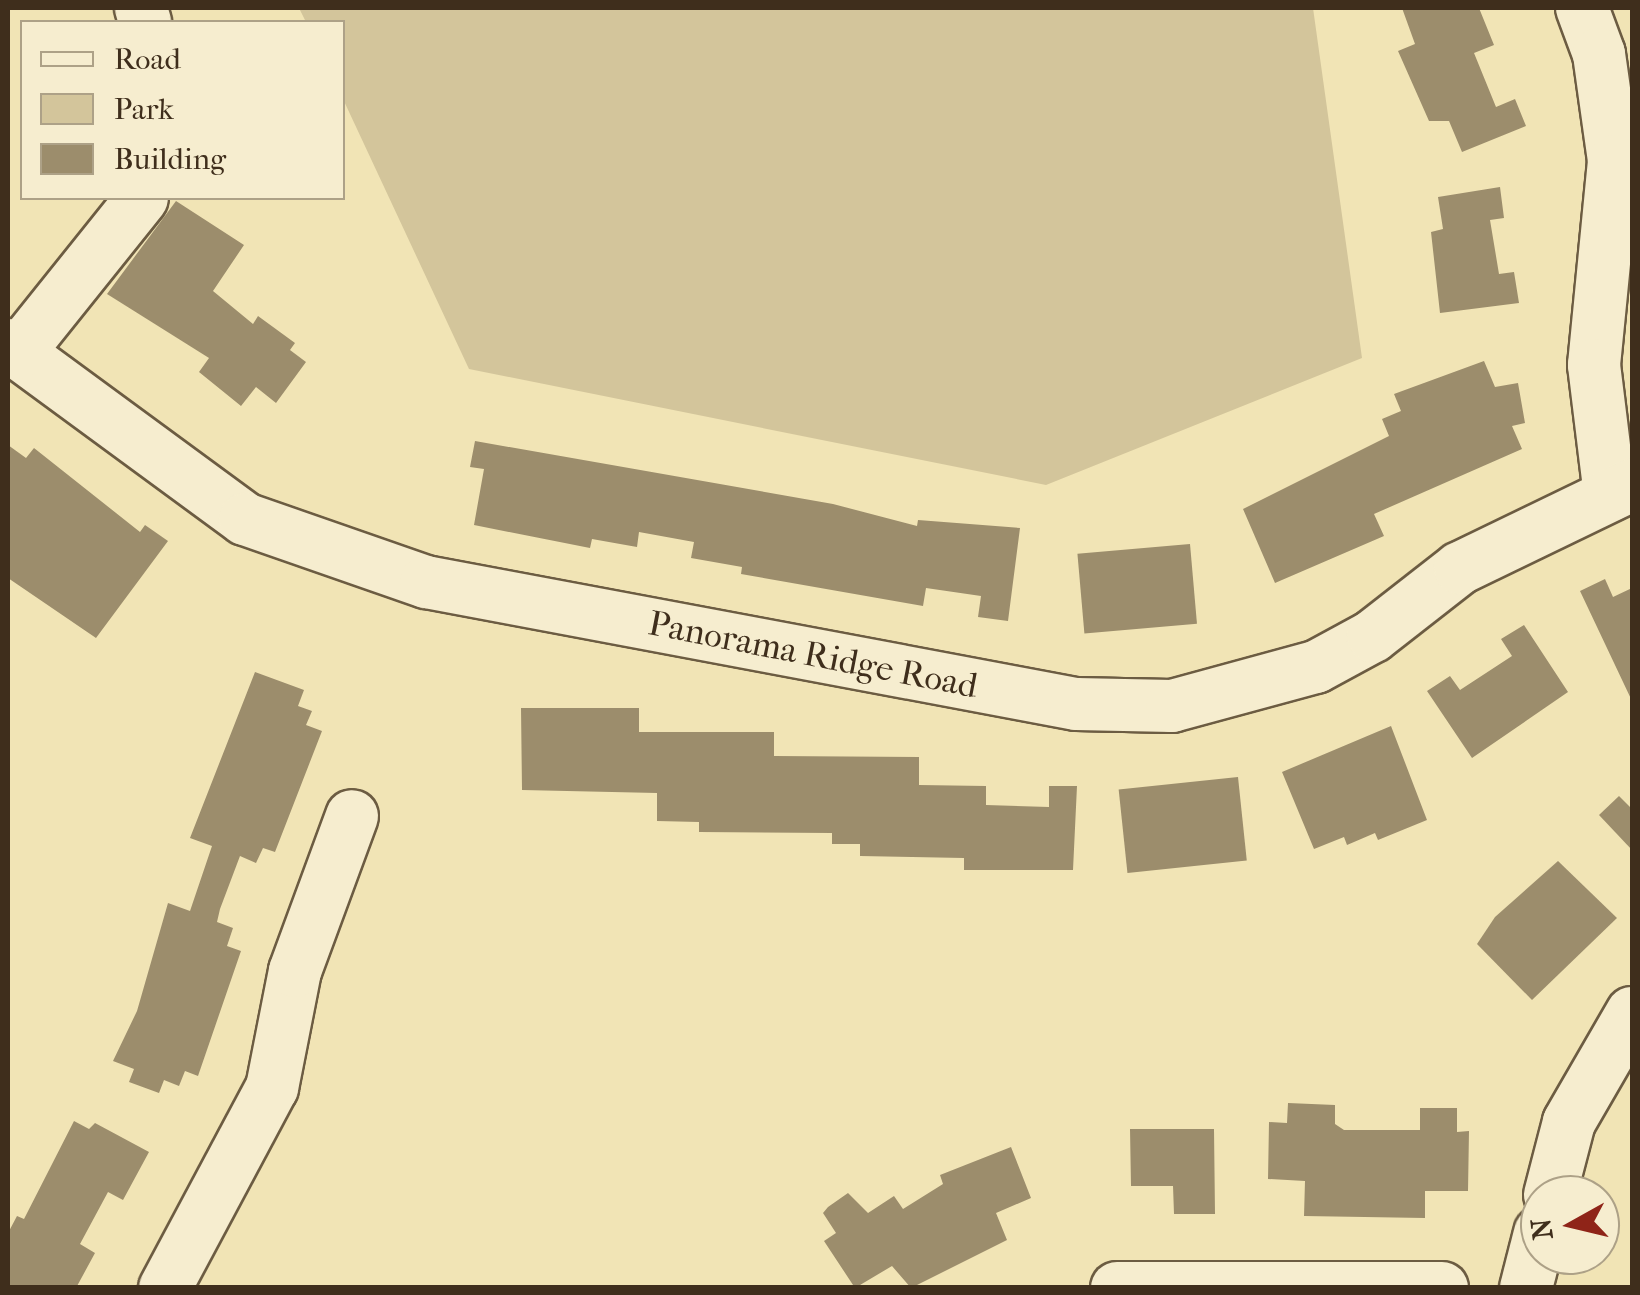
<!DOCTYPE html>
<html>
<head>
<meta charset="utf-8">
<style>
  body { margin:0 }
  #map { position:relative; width:1640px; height:1295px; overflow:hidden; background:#f1e4b5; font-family:"IM FELL French Canon",serif }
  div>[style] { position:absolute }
  .green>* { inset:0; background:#d3c59b }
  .building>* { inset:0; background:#9c8d6c; transform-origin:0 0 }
  .roads { filter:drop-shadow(2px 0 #6c5c42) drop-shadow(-2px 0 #6c5c42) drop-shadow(0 2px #6c5c42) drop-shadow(0 -2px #6c5c42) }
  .minor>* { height:52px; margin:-26px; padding:0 26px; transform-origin:26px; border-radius:26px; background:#f6edcf }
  span { translate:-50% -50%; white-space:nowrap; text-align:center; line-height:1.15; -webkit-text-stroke:8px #f6edcf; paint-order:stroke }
  .street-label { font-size:35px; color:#3f2e1c }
  .frame { position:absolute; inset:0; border:10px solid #3f2e1c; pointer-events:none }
  .legend { position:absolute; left:20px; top:20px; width:325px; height:180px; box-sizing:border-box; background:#f6edcf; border:2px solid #ada187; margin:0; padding:12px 18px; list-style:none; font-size:30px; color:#3f2e1c }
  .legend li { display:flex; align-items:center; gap:20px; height:50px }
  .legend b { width:50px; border:2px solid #ada187 }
  .north { position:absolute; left:1520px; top:1175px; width:100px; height:100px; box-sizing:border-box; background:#f6edcf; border:2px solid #ada187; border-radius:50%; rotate:262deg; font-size:28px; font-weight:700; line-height:40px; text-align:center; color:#3f2e1c }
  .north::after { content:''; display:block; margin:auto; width:35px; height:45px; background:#8f2418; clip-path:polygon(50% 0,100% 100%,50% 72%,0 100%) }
</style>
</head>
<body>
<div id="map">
  <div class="green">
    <div style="clip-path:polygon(299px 8px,1313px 8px,1362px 358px,1046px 485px,469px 369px,343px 99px,342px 22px,306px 22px)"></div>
  </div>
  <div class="building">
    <div style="clip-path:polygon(1402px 8px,1479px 8px,1494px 45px,1474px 53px,1496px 107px,1515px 99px,1526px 126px,1462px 152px,1449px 121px,1429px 121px,1398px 51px,1415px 44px)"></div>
    <div style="clip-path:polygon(1500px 187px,1504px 218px,1490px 220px,1499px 274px,1514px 272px,1519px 303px,1440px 313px,1431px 232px,1443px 229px,1438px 197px)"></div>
    <div style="clip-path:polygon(176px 201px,244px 245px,213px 291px,253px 324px,258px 316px,295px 343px,290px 350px,306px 362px,276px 403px,256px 387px,241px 406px,199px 372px,209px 358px,107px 294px)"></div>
    <div style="clip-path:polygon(1484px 361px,1495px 387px,1518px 383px,1525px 423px,1512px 426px,1522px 449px,1374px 514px,1384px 536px,1275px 583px,1243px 509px,1389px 436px,1382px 419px,1401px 411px,1394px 394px)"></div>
    <div style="clip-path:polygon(475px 441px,833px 504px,917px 526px,918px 520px,1020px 528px,1008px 621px,978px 617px,981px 596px,926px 588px,923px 606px,741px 574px,742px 567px,691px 558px,694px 542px,639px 532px,637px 547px,592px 539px,590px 548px,474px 525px,484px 469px,470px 467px)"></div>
    <div style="clip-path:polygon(8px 445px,26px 458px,34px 448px,140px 532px,145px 525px,168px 541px,96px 638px,8px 578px)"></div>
    <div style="left:1190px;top:544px;width:80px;height:113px;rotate:85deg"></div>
    <div style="clip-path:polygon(1605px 579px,1613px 597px,1632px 588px,1632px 701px,1580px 591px)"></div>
    <div style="clip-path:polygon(1524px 625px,1568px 692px,1472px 758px,1427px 691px,1450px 676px,1460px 690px,1512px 656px,1501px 639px)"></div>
    <div style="clip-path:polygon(255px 672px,304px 690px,298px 706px,312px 711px,306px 725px,322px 731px,275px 852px,263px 848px,256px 863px,240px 856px,220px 909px,217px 922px,233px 928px,227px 946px,241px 951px,198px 1076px,185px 1071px,179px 1086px,164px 1080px,159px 1093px,129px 1082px,134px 1069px,113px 1061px,137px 1011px,168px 903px,190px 911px,212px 846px,190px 838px)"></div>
    <div style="clip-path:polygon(521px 708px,639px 708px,639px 732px,774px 732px,774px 756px,919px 757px,919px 785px,986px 786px,986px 805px,1049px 807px,1049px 786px,1077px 786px,1073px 870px,964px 870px,964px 858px,860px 856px,860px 844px,832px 844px,832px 833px,699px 832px,699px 822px,657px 821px,657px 793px,522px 790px)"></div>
    <div style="clip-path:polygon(1391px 726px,1427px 820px,1378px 840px,1375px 833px,1347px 845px,1344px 837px,1314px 849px,1282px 772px)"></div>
    <div style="left:1238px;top:777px;width:84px;height:120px;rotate:84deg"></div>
    <div style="clip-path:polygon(1619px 796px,1632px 809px,1632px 850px,1599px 815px)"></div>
    <div style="clip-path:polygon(1558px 861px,1617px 918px,1532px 1000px,1477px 944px,1495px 917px)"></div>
    <div style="clip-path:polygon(1288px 1103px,1335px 1105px,1335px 1124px,1344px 1130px,1420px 1130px,1420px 1108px,1457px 1108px,1457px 1132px,1469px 1131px,1468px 1191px,1425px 1191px,1425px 1218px,1304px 1216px,1305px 1181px,1268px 1179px,1269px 1122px,1287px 1123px)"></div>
    <div style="clip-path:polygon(74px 1121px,89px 1129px,95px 1123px,149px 1152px,123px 1200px,108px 1192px,80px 1244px,95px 1253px,76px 1288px,8px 1288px,8px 1233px,17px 1216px,24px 1219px)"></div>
    <div style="clip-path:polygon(1130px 1129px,1214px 1129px,1215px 1214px,1174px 1214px,1173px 1186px,1131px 1186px)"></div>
    <div style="clip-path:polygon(1011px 1147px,1031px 1198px,996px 1213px,1007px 1240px,911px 1288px,892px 1266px,855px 1288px,824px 1241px,836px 1233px,823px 1213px,828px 1207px,848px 1193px,868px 1213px,894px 1196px,903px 1209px,943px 1184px,940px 1175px)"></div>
  </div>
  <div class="roads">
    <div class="minor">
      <div style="left:141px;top:8px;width:15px;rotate:74deg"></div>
      <div style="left:1582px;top:8px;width:49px;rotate:69.7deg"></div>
      <div style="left:1599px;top:54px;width:108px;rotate:82deg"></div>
      <div style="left:1614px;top:161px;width:205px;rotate:95.6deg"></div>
      <div style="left:1594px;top:365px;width:131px;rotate:83deg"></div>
      <div style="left:8px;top:345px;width:294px;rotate:36.3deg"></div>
      <div style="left:245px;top:519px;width:192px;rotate:19.2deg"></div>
      <div style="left:426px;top:582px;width:661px;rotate:10.63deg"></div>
      <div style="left:1076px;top:704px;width:96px;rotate:1.2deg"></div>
      <div style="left:1172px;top:706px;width:149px;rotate:-15.2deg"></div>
      <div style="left:1316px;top:667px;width:65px;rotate:-28.5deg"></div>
      <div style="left:1373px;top:636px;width:110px;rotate:-38deg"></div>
      <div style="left:1460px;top:568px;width:191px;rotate:-25.8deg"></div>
      <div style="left:18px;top:353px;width:198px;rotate:-51.3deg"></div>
      <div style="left:1550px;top:1195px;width:75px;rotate:-75.4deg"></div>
      <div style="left:1569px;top:1122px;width:126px;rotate:-60deg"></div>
      <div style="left:165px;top:1288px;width:227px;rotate:-61.9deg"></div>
      <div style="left:272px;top:1088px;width:119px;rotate:-78.9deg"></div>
      <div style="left:295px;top:971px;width:165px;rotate:-69.8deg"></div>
      <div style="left:1117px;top:1288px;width:325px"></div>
      <div style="left:1526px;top:1288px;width:57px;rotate:-75.7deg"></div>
    </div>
  </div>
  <div class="street-label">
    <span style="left:813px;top:655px;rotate:11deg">Panorama Ridge Road</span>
  </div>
  <div class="frame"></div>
  <ul class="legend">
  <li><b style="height:12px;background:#f6edcf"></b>Road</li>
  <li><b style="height:28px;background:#d3c59b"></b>Park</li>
  <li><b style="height:28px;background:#9c8d6c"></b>Building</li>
  </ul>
  <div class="north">N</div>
</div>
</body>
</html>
